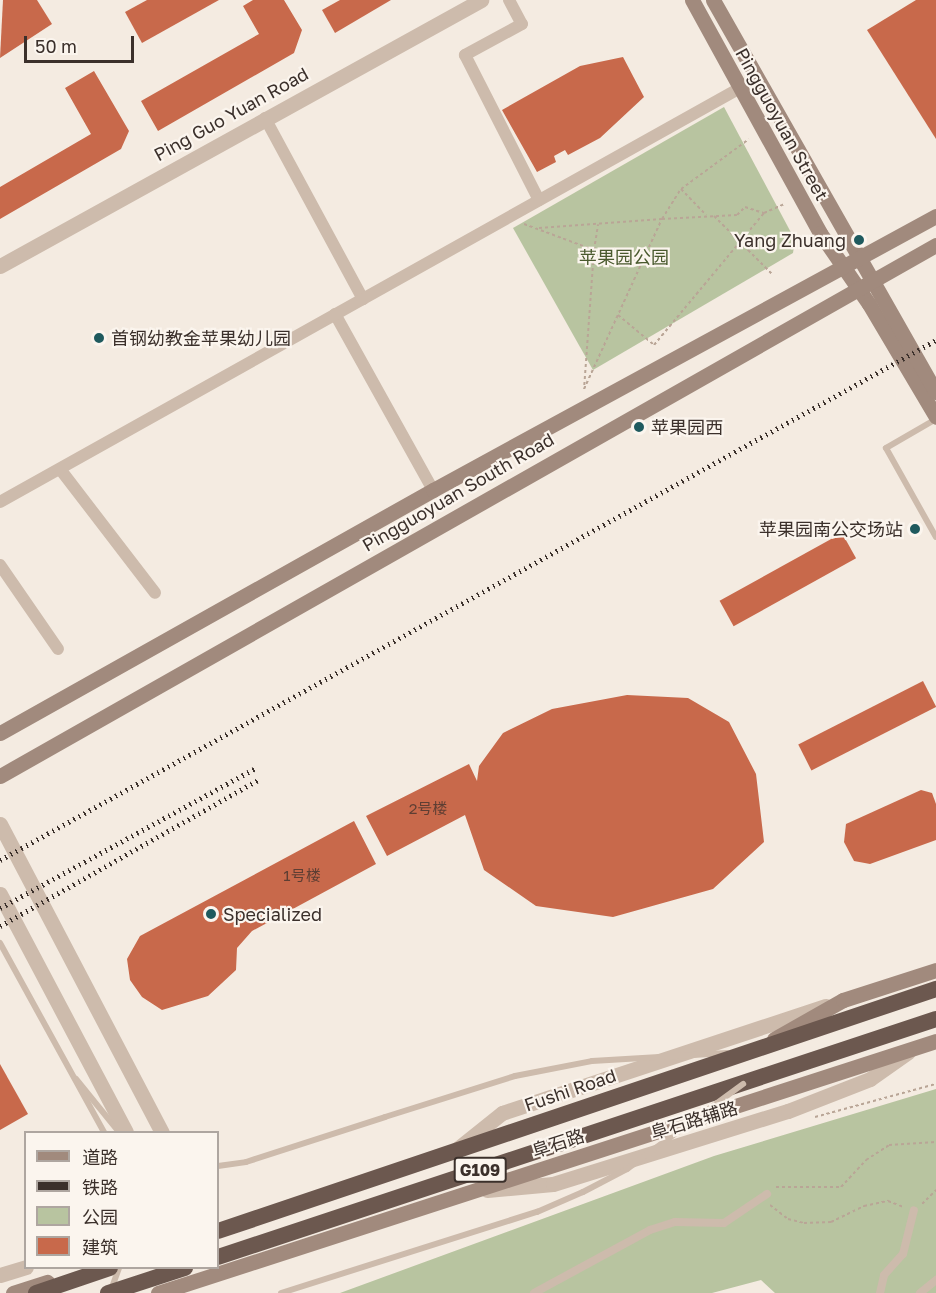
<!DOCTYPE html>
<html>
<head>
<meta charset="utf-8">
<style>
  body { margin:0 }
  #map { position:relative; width:936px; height:1293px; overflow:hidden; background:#f4ebe1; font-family:"Golos Text","Noto Sans SC",sans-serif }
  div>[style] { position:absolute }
  .green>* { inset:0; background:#b8c4a0 }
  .building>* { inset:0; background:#c8694b; transform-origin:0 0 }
  .path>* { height:2px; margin-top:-1px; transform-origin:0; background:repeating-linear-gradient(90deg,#b9a596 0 3px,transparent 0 6px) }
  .service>* { height:6px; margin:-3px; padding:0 3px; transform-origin:3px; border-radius:3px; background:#cdbbac }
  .pedestrian>* { height:8px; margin:-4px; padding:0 4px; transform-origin:4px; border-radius:4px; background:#cdbbac }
  .minor>* { height:12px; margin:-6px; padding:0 6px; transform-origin:6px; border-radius:6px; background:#cdbbac }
  .tertiary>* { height:15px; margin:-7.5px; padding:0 7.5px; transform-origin:7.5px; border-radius:7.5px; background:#cdbbac }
  .secondary>* { height:15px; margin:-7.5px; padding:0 7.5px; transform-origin:7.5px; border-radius:7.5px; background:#a18a7d }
  .trunk>* { height:16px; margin:-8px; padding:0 8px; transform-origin:8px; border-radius:8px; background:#6c584f }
  .rail>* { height:4.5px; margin-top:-2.25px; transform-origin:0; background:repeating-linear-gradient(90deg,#3b302b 0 1.5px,transparent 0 6px) }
  .service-bridge>* { height:6px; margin:-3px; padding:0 3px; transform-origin:3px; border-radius:3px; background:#cdbbac }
  .trunk-bridge>* { height:16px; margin:-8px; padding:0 8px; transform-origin:8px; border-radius:8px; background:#6c584f }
  .dots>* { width:16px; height:16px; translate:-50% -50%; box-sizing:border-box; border:3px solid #fbf5ee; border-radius:50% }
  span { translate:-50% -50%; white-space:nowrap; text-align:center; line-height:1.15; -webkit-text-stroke:4.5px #fbf5ee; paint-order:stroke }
  .number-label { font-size:15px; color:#5e3e33 }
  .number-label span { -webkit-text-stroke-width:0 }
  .shield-label span { padding:2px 4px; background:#fbf5ee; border:2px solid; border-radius:4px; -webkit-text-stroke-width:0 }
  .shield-label { font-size:16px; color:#3b302b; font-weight:700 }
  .street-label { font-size:18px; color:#3b302b }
  .poi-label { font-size:18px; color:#3b302b }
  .right { translate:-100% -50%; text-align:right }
  .left { translate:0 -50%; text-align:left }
  .park-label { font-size:18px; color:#4a5a2e }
  .legend { position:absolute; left:24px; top:1131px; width:195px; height:138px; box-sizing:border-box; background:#fbf5ee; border:2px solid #aea6a0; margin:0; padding:8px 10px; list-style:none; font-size:18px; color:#3b302b }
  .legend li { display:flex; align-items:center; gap:12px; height:30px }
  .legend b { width:30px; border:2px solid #aea6a0 }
  .scale { position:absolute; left:24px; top:36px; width:110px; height:27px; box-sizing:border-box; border:3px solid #3b302b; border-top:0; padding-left:8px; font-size:18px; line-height:21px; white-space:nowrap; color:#3b302b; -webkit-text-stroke:4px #fbf5ee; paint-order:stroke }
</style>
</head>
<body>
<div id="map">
  <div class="green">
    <div style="clip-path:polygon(724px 107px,795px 240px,793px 253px,593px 370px,513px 228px)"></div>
    <div style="clip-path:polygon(936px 1089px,936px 1293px,775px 1293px,761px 1280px,712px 1293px,340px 1293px,714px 1156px)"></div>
  </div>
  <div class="building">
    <div style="clip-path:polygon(3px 0,37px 0,52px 24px,0 58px)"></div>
    <div style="clip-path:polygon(147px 0,219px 0,142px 43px,125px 12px)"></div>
    <div style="clip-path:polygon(253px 0,284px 0,302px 30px,294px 53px,158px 131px,141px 101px,259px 34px,243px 6px)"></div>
    <div style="clip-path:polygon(340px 0,391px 0,335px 33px,322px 10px)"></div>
    <div style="clip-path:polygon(916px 0,936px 0,936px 139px,867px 30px)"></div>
    <div style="clip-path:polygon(623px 57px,644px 97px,600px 138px,568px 155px,565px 150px,554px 156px,556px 162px,537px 172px,502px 110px,580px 66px)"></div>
    <div style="clip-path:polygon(94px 71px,129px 131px,121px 149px,0 219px,0 187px,91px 134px,65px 88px)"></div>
    <div style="left:842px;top:533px;width:29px;height:140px;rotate:61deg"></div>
    <div style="left:923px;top:681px;width:29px;height:140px;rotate:63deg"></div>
    <div style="clip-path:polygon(627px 695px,688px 698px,729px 722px,756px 774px,764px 842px,713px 889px,613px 917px,536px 906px,484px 870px,465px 815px,387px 856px,366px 816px,469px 764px,477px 781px,479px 766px,503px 733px,552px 709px)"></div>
    <div style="clip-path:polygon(921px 790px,932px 793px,936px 804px,936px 840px,870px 864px,854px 861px,844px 842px,846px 824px)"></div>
    <div style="clip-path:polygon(354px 821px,376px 864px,252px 931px,237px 948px,236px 970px,208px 996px,162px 1010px,142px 997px,130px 980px,127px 959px,140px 936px)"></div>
    <div style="clip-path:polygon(0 1064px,28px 1114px,0 1130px)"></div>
  </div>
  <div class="path">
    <div style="left:681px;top:189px;width:36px;rotate:46deg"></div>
    <div style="left:714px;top:216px;width:83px;rotate:45deg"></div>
    <div style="left:524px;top:224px;width:75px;rotate:20.4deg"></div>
    <div style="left:594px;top:250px;width:139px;rotate:94.1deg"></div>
    <div style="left:584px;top:389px;width:187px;rotate:-65.4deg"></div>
    <div style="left:662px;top:219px;width:75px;rotate:-3.1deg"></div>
    <div style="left:737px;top:215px;width:11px;rotate:-45deg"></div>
    <div style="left:745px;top:207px;width:20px;rotate:18deg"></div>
    <div style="left:764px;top:213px;width:22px;rotate:-24deg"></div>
    <div style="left:539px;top:228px;width:123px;rotate:-4.2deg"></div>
    <div style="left:662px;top:219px;width:36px;rotate:-58deg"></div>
    <div style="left:681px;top:189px;width:84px;rotate:-36.3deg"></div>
    <div style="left:594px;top:250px;width:26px;rotate:-81deg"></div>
    <div style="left:618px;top:315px;width:47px;rotate:39.8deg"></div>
    <div style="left:654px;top:345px;width:172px;rotate:-50.2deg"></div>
    <div style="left:815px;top:1117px;width:125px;rotate:-15.3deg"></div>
    <div style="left:776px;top:1187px;width:65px"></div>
    <div style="left:841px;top:1187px;width:37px;rotate:-47deg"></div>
    <div style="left:866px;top:1160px;width:27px;rotate:-33deg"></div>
    <div style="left:889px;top:1145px;width:47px;rotate:-3.7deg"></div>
    <div style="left:922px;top:1204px;width:20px;rotate:-45deg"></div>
    <div style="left:770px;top:1205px;width:23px;rotate:38deg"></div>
    <div style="left:788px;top:1219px;width:16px;rotate:14deg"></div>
    <div style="left:804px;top:1223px;width:27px;rotate:-2deg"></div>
    <div style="left:831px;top:1222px;width:37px;rotate:-26deg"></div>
    <div style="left:864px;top:1206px;width:25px;rotate:-12deg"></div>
    <div style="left:888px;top:1201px;width:17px;rotate:21deg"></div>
  </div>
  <div class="service">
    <div style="left:936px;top:419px;width:58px;rotate:149.9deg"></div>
    <div style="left:886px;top:448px;width:102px;rotate:60.7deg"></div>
    <div style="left:0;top:943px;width:216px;rotate:61.2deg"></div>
    <div style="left:76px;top:1079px;width:68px;rotate:50.9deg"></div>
    <div style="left:218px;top:1166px;width:28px;rotate:-8deg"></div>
    <div style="left:246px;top:1162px;width:146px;rotate:-17.9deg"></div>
    <div style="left:111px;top:1290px;width:23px;rotate:-70deg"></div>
  </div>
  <div class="pedestrian">
    <div style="left:534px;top:1293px;width:132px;rotate:-28.5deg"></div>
    <div style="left:650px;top:1230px;width:26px;rotate:-18deg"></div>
    <div style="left:675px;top:1222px;width:49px;rotate:1.2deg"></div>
    <div style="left:724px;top:1223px;width:52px;rotate:-34deg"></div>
    <div style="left:880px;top:1293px;width:18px;rotate:-77deg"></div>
    <div style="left:884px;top:1275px;width:28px;rotate:-48deg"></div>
    <div style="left:903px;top:1254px;width:45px;rotate:-76deg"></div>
    <div style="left:920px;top:1293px;width:21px;rotate:-39deg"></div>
  </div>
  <div class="minor">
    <div style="left:509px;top:0;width:27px;rotate:62deg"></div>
    <div style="left:522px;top:24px;width:65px;rotate:151.5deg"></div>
    <div style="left:465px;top:55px;width:163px;rotate:63deg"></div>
    <div style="left:265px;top:118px;width:206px;rotate:61.6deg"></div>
    <div style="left:335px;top:314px;width:201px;rotate:60.9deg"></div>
    <div style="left:60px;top:469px;width:156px;rotate:52.5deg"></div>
    <div style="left:0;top:502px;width:848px;rotate:-29.23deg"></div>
    <div style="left:0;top:565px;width:102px;rotate:55.4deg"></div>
  </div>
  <div class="tertiary">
    <div style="left:0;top:266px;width:550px;rotate:-28.94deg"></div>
    <div style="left:0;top:824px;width:348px;rotate:62.3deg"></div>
    <div style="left:0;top:894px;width:269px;rotate:62.1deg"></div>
    <div style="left:457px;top:1149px;width:58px;rotate:-38.7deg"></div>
    <div style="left:502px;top:1113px;width:341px;rotate:-18.3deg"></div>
    <div style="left:487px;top:1190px;width:66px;rotate:-5.2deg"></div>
    <div style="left:553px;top:1184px;width:246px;rotate:-17.3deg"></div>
    <div style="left:788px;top:1111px;width:88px;rotate:-21.3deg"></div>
    <div style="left:870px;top:1079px;width:47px;rotate:-35.4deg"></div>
    <div style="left:0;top:1275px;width:27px;rotate:-17deg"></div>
  </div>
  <div class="secondary">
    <div style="left:692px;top:0;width:266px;rotate:61.2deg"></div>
    <div style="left:820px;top:233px;width:86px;rotate:55.4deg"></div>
    <div style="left:869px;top:304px;width:131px;rotate:59.3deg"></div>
    <div style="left:713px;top:0;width:451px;rotate:60.4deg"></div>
    <div style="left:0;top:733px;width:497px;rotate:-29.3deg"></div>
    <div style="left:433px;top:490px;width:573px;rotate:-28.58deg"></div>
    <div style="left:0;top:776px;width:1076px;rotate:-29.57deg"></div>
    <div style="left:774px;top:1039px;width:79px;rotate:-29.5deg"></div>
    <div style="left:843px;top:1000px;width:98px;rotate:-17.9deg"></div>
    <div style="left:13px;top:1293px;width:36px;rotate:-18deg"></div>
    <div style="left:158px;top:1293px;width:818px;rotate:-17.95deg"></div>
  </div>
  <div class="trunk">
    <div style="left:218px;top:1257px;width:756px;rotate:-18.34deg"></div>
    <div style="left:36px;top:1293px;width:78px;rotate:-18.7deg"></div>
  </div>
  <div class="rail">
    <div style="left:0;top:860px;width:1071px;rotate:-29.05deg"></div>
    <div style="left:0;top:908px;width:290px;rotate:-28.7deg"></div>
    <div style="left:0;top:926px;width:299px;rotate:-29.5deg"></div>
  </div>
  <div class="service-bridge">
    <div style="left:385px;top:1117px;width:136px;rotate:-17.5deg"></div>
    <div style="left:515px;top:1076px;width:78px;rotate:-11deg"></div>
    <div style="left:592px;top:1061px;width:135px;rotate:-3.4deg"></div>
    <div style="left:281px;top:1293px;width:269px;rotate:-17.6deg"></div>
    <div style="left:537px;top:1212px;width:50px;rotate:-23.5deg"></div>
    <div style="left:583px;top:1192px;width:50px;rotate:-27.6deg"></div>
    <div style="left:627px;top:1169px;width:144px;rotate:-36.2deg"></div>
  </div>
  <div class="trunk-bridge">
    <div style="left:218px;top:1231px;width:758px;rotate:-18.63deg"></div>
    <div style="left:108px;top:1293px;width:81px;rotate:-18deg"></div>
  </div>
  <div class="dots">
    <div style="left:859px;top:240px;background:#1f5a5e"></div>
    <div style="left:99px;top:338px;background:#1f5a5e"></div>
    <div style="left:639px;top:427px;background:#1f5a5e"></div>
    <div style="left:915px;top:529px;background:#1f5a5e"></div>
    <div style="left:211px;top:914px;background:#1f5a5e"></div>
  </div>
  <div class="number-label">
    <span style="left:428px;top:809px">2号楼</span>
    <span style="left:302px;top:876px">1号楼</span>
  </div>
  <div class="shield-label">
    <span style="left:480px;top:1170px">G109</span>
  </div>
  <div class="street-label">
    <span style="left:231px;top:114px;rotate:-29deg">Ping Guo Yuan Road</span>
    <span style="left:782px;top:124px;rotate:61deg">Pingguoyuan Street</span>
    <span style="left:458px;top:492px;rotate:-30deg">Pingguoyuan South Road</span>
    <span style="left:570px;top:1090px;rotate:-19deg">Fushi Road</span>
    <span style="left:694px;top:1120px;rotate:-17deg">阜石路辅路</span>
    <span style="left:558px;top:1143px;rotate:-18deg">阜石路</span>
  </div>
  <div class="poi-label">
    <span class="right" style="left:846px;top:240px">Yang Zhuang</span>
    <span class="left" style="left:111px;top:338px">首钢幼教金苹果幼儿园</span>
    <span class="left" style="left:651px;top:427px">苹果园西</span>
    <span class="right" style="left:903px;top:529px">苹果园南公交场站</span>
    <span class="left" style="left:223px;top:914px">Specialized</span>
  </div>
  <div class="park-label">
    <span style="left:624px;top:257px">苹果园公园</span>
  </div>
  <ul class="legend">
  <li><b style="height:8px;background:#a18a7d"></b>道路</li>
  <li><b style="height:8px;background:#3b302b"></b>铁路</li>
  <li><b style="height:16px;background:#b8c4a0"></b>公园</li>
  <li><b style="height:16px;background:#c8694b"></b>建筑</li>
  </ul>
  <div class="scale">50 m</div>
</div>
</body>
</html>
